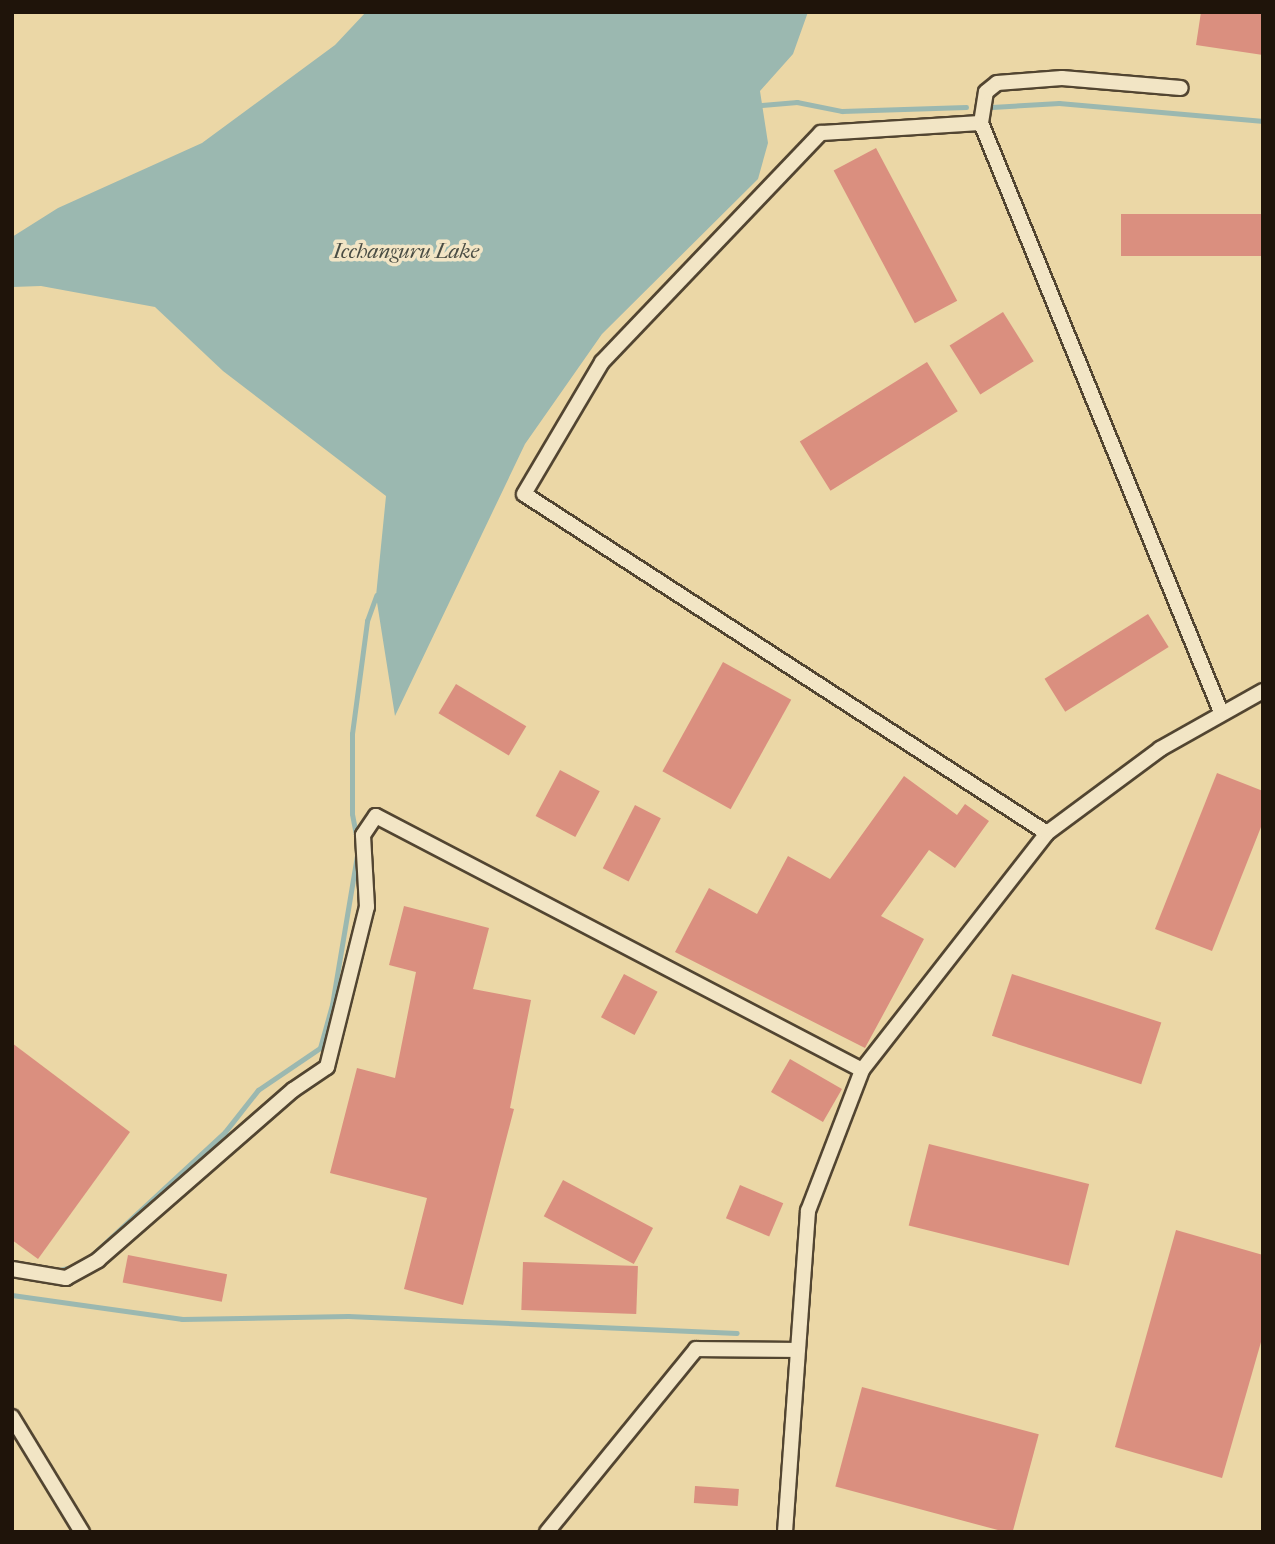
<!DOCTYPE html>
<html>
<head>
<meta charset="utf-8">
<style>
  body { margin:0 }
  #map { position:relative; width:1275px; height:1544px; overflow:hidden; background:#ebd7a6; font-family:"IM FELL French Canon",serif }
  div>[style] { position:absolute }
  .water>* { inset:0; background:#9bb8b0 }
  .stream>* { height:4.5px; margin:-2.25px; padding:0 2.25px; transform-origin:2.25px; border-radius:2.25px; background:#9bb8b0 }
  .building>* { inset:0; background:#da8f7f; transform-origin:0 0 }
  .roads { filter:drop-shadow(2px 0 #524531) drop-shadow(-2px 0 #524531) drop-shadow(0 2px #524531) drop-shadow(0 -2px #524531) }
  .minor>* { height:14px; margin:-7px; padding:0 7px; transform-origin:7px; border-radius:7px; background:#f2e5c5 }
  span { translate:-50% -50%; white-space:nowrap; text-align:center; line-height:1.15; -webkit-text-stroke:7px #f2e5c5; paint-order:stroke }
  .water-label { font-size:21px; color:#4a4d44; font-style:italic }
  .frame { position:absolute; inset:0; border:14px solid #1f140a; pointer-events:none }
</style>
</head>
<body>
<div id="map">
  <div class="water">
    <div style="clip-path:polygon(366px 12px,808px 12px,793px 54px,760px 91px,768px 143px,758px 179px,602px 334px,525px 444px,395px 716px,376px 596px,386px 496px,223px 371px,155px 307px,41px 286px,12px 287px,12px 237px,58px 208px,202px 143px,335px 45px)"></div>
  </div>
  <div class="stream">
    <div style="left:762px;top:105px;width:35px;rotate:-5deg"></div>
    <div style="left:797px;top:102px;width:46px;rotate:11.3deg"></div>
    <div style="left:842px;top:111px;width:124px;rotate:-1.8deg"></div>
    <div style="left:992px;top:107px;width:67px;rotate:-3.4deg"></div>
    <div style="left:1059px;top:103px;width:205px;rotate:5deg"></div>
    <div style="left:357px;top:840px;width:26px;rotate:-101deg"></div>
    <div style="left:352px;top:814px;width:80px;rotate:-90deg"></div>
    <div style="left:352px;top:734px;width:114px;rotate:-82.4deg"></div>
    <div style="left:367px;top:621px;width:27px;rotate:-70deg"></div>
    <div style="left:89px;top:1258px;width:185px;rotate:-42.8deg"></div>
    <div style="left:225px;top:1132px;width:53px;rotate:-51.8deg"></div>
    <div style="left:258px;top:1090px;width:75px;rotate:-34.1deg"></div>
    <div style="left:320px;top:1048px;width:45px;rotate:-74.4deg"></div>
    <div style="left:332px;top:1005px;width:158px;rotate:-80.5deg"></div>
    <div style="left:54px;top:1271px;width:19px;rotate:-12deg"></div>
    <div style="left:12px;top:1295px;width:172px;rotate:8deg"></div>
    <div style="left:182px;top:1319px;width:166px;rotate:-1deg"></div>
    <div style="left:348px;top:1316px;width:389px;rotate:2.5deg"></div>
  </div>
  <div class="building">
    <div style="clip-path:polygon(1201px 12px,1263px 12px,1263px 55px,1196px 45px)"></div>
    <div style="left:876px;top:148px;width:173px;height:48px;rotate:62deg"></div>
    <div style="left:1263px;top:214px;width:42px;height:142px;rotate:90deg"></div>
    <div style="left:1003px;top:312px;width:58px;height:63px;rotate:58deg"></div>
    <div style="left:927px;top:362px;width:58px;height:150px;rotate:58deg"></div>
    <div style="left:1148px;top:614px;width:39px;height:122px;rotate:58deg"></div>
    <div style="left:723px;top:662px;width:78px;height:125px;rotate:29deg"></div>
    <div style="left:456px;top:684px;width:82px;height:34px;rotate:31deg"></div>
    <div style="left:560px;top:770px;width:45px;height:52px;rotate:28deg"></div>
    <div style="clip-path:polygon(1217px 773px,1263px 791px,1263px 822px,1212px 951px,1155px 929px)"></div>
    <div style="clip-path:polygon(904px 776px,957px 815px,965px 804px,989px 821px,955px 868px,929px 850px,881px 916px,924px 939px,865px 1048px,675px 952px,709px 888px,757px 914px,788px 856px,830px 879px)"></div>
    <div style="left:635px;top:805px;width:29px;height:71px;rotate:27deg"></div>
    <div style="clip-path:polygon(404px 906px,489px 928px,473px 989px,531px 1000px,510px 1108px,514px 1109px,463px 1305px,404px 1289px,427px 1198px,330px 1173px,357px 1068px,395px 1078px,416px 972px,389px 965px)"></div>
    <div style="left:624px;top:974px;width:38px;height:49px;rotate:28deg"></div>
    <div style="left:1012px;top:974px;width:157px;height:65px;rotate:18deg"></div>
    <div style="clip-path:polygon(12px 1043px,130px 1132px,38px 1259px,12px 1240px)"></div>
    <div style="left:790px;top:1059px;width:60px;height:38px;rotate:30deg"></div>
    <div style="left:929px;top:1144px;width:165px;height:84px;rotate:14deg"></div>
    <div style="left:563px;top:1180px;width:102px;height:41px;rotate:28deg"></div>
    <div style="left:740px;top:1185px;width:47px;height:36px;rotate:23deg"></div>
    <div style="clip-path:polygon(1176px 1230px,1263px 1255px,1263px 1335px,1222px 1478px,1115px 1447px)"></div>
    <div style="left:128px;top:1255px;width:101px;height:28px;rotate:11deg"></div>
    <div style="left:523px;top:1262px;width:115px;height:48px;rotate:2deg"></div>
    <div style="left:862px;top:1387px;width:183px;height:103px;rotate:15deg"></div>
    <div style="left:695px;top:1486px;width:44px;height:17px;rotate:4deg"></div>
  </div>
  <div class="roads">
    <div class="minor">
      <div style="left:981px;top:123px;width:31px;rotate:-81deg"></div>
      <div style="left:986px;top:92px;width:14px;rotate:-39deg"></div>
      <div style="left:997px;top:83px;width:65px;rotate:-4.4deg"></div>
      <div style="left:1062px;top:78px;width:119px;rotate:4.8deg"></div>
      <div style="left:1047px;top:833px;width:623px;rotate:-147.05deg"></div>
      <div style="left:524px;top:494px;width:153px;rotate:-59.4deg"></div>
      <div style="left:602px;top:362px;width:317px;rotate:-46.3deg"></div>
      <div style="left:821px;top:133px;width:160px;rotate:-3.6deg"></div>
      <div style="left:981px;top:123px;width:636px;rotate:67.83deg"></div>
      <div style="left:12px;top:1269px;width:55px;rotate:9.5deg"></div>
      <div style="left:66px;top:1278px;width:37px;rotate:-29deg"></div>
      <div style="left:98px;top:1260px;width:259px;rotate:-41.1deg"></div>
      <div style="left:293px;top:1090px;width:41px;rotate:-34.1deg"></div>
      <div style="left:327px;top:1067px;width:165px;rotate:-76deg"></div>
      <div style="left:367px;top:907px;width:72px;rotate:-93.2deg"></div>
      <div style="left:363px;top:835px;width:23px;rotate:-56deg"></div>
      <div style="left:376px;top:816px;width:548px;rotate:27.59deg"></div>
      <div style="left:12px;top:1417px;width:135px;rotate:58.7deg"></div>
      <div style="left:547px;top:1532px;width:236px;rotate:-50.8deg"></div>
      <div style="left:696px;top:1349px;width:99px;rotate:0.6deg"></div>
      <div style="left:785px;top:1532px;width:322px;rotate:-85.9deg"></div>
      <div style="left:808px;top:1211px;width:151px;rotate:-69deg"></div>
      <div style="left:862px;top:1070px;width:301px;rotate:-52deg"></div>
      <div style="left:1047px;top:833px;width:141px;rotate:-36.6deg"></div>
      <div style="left:1160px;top:749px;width:118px;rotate:-29.4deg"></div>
    </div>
  </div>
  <div class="water-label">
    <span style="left:406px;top:251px">Icchanguru Lake</span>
  </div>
  <div class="frame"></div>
</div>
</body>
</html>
